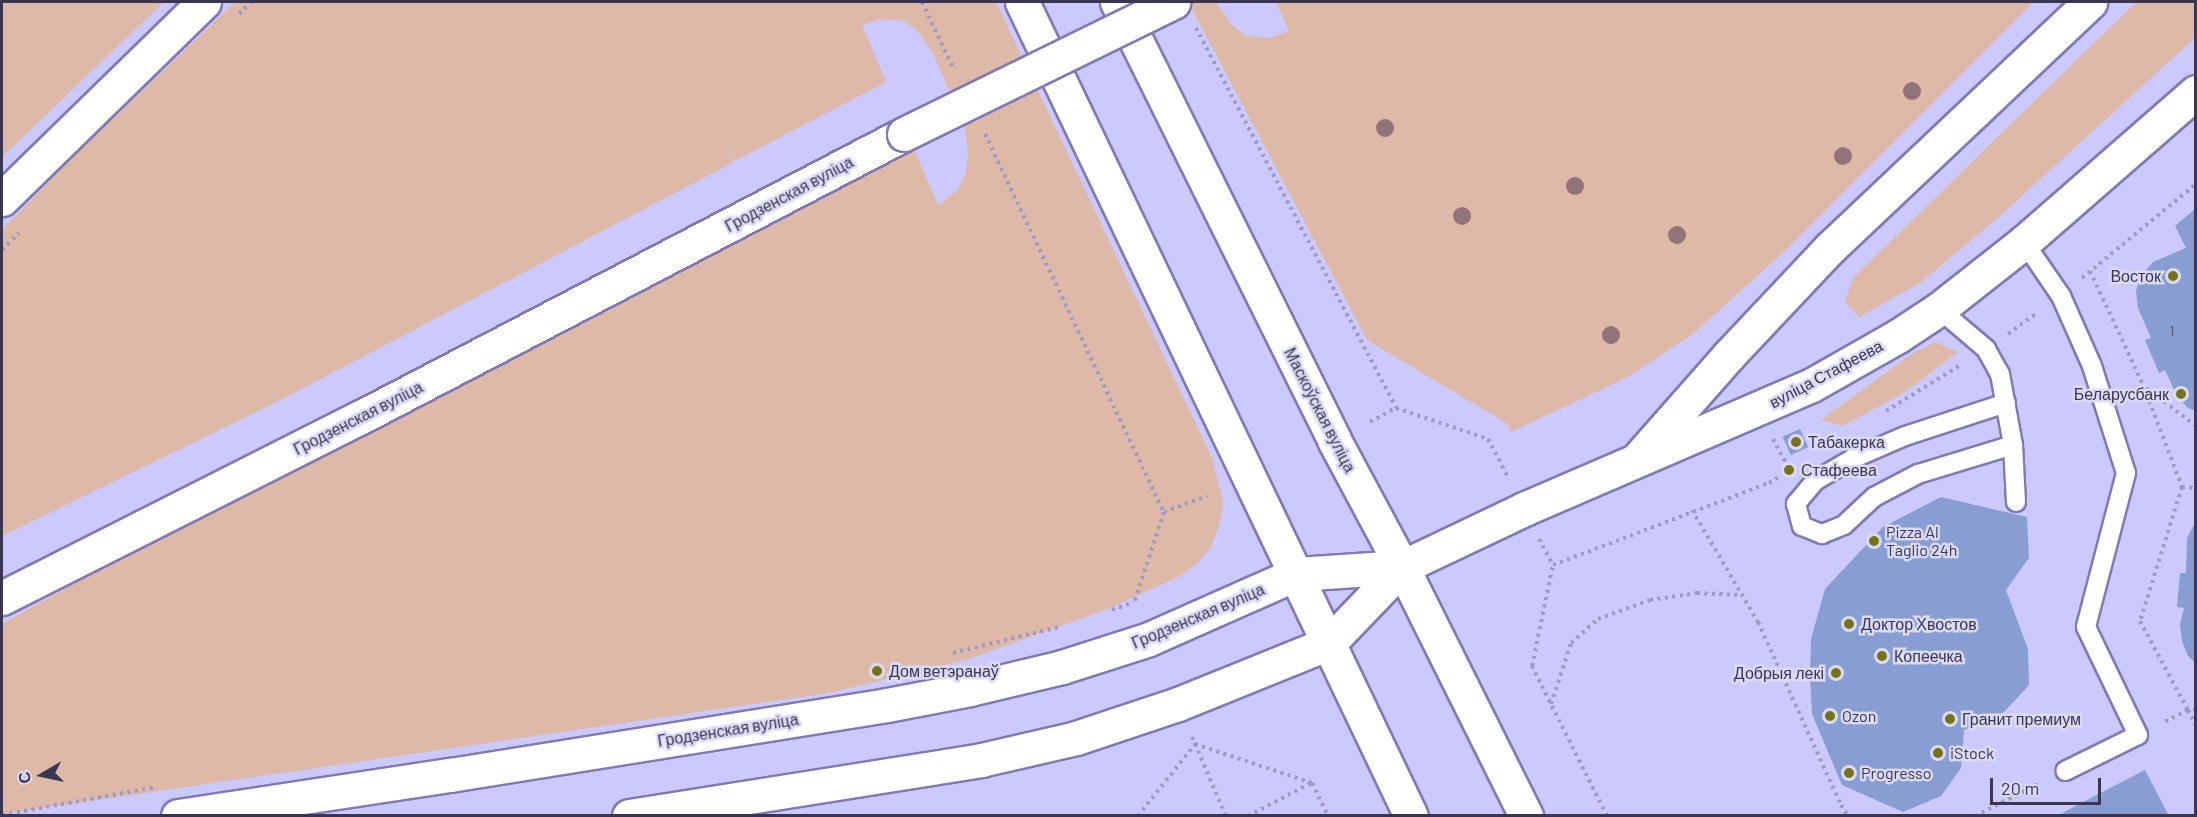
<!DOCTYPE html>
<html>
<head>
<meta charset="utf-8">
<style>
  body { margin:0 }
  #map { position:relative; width:2197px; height:817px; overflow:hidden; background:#ccc9fe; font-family:Barlow,sans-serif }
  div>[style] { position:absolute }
  .green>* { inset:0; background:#deb9a7 }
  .building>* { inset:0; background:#889dd2; transform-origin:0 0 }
  .path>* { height:4px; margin-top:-2px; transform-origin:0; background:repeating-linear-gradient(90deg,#9d9ac7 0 3px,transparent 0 7.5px) }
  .roads { filter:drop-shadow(2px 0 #7f79b6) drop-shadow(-2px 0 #7f79b6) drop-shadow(0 2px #7f79b6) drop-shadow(0 -2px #7f79b6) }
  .service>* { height:18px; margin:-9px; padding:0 9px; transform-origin:9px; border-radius:9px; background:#fff }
  .tertiary>* { height:33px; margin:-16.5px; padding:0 16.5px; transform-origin:16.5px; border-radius:16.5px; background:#fff }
  .secondary>* { height:33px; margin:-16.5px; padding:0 16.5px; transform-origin:16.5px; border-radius:16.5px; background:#fff }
  .trunk>* { height:33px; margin:-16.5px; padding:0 16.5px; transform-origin:16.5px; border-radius:16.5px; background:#fff }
  .bridges { filter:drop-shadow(2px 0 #7f79b6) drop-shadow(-2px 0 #7f79b6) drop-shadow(0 2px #7f79b6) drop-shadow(0 -2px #7f79b6) }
  .tertiary-bridge>* { height:33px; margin:-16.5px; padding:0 16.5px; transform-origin:16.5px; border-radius:16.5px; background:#fff }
  .trees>* { width:18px; height:18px; margin:-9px; border-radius:50%; background:#927379 }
  .dots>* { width:16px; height:16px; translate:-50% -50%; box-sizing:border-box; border:3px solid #dbdaf5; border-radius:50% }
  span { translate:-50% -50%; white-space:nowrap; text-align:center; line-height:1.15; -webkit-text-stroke:5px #dbdaf5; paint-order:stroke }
  .number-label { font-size:14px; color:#4d5071 }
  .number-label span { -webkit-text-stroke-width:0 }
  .street-label { font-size:16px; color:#393651 }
  .poi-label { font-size:16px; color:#393651 }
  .right { translate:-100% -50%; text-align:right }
  .left { translate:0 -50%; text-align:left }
  .frame { position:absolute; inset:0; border:3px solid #393651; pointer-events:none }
  .north { position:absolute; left:12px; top:745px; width:60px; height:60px; -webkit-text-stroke:4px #dbdaf5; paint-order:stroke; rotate:261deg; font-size:16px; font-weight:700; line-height:24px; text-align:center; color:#393651 }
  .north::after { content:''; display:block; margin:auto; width:21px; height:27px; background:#393651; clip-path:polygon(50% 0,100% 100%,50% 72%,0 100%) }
  .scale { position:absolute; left:1990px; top:778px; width:111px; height:27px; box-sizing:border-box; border:3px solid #393651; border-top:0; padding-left:8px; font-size:18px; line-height:21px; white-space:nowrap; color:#393651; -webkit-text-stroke:4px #dbdaf5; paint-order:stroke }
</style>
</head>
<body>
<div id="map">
  <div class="green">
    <div style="clip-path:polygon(2px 2px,164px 2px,2px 157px)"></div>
    <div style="clip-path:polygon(235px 2px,996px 2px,1213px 460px,1223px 503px,1219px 526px,1211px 547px,1199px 562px,1180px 576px,1108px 609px,969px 659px,829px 693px,2px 814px,2px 624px,242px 490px,652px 287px,914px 149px,938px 205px,957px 191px,966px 173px,968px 152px,964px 124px,932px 51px,918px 32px,904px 21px,881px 19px,862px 25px,886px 82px,733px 162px,724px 135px,732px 163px,277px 402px,2px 536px,2px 230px,76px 154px)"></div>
    <div style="clip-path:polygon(1188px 2px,1216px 2px,1231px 24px,1246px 36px,1269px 38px,1289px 31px,1276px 2px,2034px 2px,1785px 251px,1693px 334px,1628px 377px,1511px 432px,1508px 424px,1367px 340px)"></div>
    <div style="clip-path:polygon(2136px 2px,2195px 2px,2195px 38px,1999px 217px,1920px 283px,1859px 317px,1845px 302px,1853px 278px)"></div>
    <div style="clip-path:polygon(1935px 342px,1958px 352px,1905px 392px,1843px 426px,1821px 420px,1910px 355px)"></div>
  </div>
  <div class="building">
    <div style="clip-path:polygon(2196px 208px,2196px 411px,2188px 408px,2177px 396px,2165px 370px,2159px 373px,2145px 340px,2151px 338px,2138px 308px,2136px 291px,2141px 276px,2153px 262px,2186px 248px,2175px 226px)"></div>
    <div style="left:1800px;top:429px;width:20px;height:19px;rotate:66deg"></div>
    <div style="clip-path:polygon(1941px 497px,2027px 517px,2029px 558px,2006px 590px,2028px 649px,2029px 685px,2004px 712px,1964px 730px,1961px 768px,1941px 796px,1903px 812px,1842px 785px,1812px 714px,1810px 676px,1811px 639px,1825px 589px,1883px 527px)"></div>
    <div style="clip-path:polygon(2196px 521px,2196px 664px,2188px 656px,2182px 641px,2180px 624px,2184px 608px,2177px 607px,2180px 573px,2186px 573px,2187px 538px)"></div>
    <div style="clip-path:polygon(2145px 770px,2169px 816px,2057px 816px,2081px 803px)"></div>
  </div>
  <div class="path">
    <div style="left:922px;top:2px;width:75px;rotate:64.8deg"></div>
    <div style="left:239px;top:14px;width:17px;rotate:-45deg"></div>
    <div style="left:1196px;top:28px;width:429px;rotate:62.2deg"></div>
    <div style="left:1396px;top:408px;width:97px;rotate:18.6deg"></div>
    <div style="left:1488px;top:439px;width:45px;rotate:62.3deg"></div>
    <div style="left:985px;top:134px;width:418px;rotate:64.7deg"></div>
    <div style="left:1164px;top:512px;width:96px;rotate:108.2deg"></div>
    <div style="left:2px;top:250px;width:24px;rotate:-45deg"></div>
    <div style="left:2090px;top:271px;width:128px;rotate:65deg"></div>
    <div style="left:2144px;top:387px;width:107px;rotate:69.2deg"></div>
    <div style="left:2182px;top:487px;width:140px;rotate:107.4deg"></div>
    <div style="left:2140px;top:621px;width:101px;rotate:61.7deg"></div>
    <div style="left:2188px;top:710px;width:27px;rotate:153deg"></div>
    <div style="left:2082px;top:278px;width:148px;rotate:-39.5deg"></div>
    <div style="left:2008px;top:334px;width:37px;rotate:-36deg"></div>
    <div style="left:2146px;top:388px;width:63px;rotate:37.2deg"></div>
    <div style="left:1886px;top:411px;width:89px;rotate:-31.7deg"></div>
    <div style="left:1370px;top:422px;width:29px;rotate:-29deg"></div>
    <div style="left:1773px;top:439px;width:34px;rotate:62deg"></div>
    <div style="left:2182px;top:487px;width:14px;rotate:4deg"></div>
    <div style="left:1692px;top:510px;width:130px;rotate:59.5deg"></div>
    <div style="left:1758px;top:622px;width:201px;rotate:65.6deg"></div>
    <div style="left:1841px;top:805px;width:13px;rotate:58deg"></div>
    <div style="left:1164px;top:512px;width:46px;rotate:-20.4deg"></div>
    <div style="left:1539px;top:539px;width:30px;rotate:62deg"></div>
    <div style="left:1112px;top:610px;width:23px;rotate:-20deg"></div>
    <div style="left:953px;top:653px;width:109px;rotate:-13.8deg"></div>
    <div style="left:1551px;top:704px;width:64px;rotate:-71.8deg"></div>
    <div style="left:1571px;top:643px;width:36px;rotate:-42deg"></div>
    <div style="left:1598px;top:619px;width:55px;rotate:-20.1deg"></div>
    <div style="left:1650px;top:600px;width:48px;rotate:-8.5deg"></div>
    <div style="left:1697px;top:593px;width:45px;rotate:2.5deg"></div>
    <div style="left:2196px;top:709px;width:8px;rotate:173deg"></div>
    <div style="left:2188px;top:710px;width:18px;rotate:63deg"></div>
    <div style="left:1192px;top:737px;width:86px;rotate:66.7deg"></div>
    <div style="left:2px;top:815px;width:157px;rotate:-10.3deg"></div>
    <div style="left:1138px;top:816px;width:92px;rotate:-51.6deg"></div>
    <div style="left:1195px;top:744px;width:123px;rotate:18.4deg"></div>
    <div style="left:1312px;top:783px;width:37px;rotate:64deg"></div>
    <div style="left:1248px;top:816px;width:71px;rotate:-27.6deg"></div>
    <div style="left:1607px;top:816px;width:168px;rotate:-116.6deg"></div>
    <div style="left:1532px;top:666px;width:103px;rotate:-78.3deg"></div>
    <div style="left:1553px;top:565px;width:231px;rotate:-20.8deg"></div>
    <div style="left:1769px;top:483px;width:13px;rotate:-32deg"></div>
    <div style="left:1975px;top:816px;width:74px;rotate:-26.6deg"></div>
  </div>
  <div class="roads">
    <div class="service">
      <div style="left:2024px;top:242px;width:65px;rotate:55.6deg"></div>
      <div style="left:2061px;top:296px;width:77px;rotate:66.1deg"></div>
      <div style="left:2092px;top:366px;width:112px;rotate:72.4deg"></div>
      <div style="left:2126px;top:473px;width:159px;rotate:104.6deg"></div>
      <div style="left:2086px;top:627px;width:120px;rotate:64.3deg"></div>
      <div style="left:2138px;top:735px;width:81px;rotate:153.7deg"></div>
      <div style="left:1939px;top:309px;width:62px;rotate:40.4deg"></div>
      <div style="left:1986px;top:349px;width:29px;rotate:61deg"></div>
      <div style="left:2000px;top:374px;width:72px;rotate:79.6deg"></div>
      <div style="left:2013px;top:445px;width:57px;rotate:87deg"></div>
      <div style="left:2006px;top:403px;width:106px;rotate:161.9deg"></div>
      <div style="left:1905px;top:436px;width:56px;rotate:156.7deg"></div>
      <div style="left:1854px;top:458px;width:45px;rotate:149.5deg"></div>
      <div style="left:1815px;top:481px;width:30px;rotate:130deg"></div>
      <div style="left:1796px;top:504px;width:23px;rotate:75deg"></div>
      <div style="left:1802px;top:526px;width:22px;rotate:22deg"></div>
      <div style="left:1822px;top:534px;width:24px;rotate:-22deg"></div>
      <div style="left:1844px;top:525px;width:41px;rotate:-43deg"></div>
      <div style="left:1874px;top:497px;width:50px;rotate:-27.6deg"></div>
      <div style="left:1918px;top:474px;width:99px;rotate:-17deg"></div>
    </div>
    <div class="tertiary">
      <div style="left:1640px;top:456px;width:135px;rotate:-48.6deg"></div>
      <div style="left:1729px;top:355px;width:147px;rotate:-46.7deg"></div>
      <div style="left:1830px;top:248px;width:358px;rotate:-43.4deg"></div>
      <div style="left:1402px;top:567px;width:135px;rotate:-25.4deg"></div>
      <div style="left:1524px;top:509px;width:311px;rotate:-23.3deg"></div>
      <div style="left:1810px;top:386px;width:101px;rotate:-29.6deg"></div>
      <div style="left:1898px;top:336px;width:49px;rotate:-33.4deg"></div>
      <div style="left:1939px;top:309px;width:108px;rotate:-38.2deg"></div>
      <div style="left:2024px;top:242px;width:228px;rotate:-41.1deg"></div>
      <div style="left:2px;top:598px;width:400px;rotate:-26.8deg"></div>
      <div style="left:359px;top:418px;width:615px;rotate:-27.52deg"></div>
    </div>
    <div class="secondary">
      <div style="left:2px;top:199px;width:282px;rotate:-44.3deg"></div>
      <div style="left:178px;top:816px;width:275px;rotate:-8.6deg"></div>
      <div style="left:450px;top:775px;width:443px;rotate:-9.1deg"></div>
      <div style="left:887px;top:705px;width:85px;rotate:-10.9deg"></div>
      <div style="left:970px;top:689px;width:95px;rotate:-13.4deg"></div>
      <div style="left:1062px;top:667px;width:91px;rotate:-17.8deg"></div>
      <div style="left:1149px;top:639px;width:161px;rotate:-23.9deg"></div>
      <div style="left:1296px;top:574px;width:106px;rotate:-3.8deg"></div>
      <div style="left:629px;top:816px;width:356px;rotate:-9deg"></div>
      <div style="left:981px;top:760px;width:98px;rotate:-13deg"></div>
      <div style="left:1076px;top:738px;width:108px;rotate:-18.4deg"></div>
      <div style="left:1178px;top:704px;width:163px;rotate:-22deg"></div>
      <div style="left:1329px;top:643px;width:105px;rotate:-46.2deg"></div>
    </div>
    <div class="trunk">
      <div style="left:1022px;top:2px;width:902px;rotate:64.46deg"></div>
      <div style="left:1117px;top:2px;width:489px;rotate:63.6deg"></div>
      <div style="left:1334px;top:440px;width:144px;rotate:61.8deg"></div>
      <div style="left:1402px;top:567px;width:278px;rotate:63.5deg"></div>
    </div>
  </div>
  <div class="bridges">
    <div class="tertiary-bridge">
      <div style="left:904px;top:134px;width:300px;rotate:-26.1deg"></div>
    </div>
  </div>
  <div class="trees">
    <div style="left:1912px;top:91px"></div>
    <div style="left:1385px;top:128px"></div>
    <div style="left:1843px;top:156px"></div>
    <div style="left:1575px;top:186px"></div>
    <div style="left:1462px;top:216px"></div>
    <div style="left:1677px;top:235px"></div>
    <div style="left:1611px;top:335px"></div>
  </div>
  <div class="dots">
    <div style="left:2173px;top:276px;background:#767317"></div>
    <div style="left:2181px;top:394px;background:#767317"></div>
    <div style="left:1796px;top:442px;background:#767317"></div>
    <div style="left:1789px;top:470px;background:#767317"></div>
    <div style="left:1874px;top:541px;background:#767317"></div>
    <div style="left:1849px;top:624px;background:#767317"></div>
    <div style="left:1882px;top:656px;background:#767317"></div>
    <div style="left:877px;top:671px;background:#767317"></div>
    <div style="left:1836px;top:673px;background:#767317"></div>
    <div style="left:1830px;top:716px;background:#767317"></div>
    <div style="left:1950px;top:719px;background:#767317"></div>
    <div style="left:1938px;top:753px;background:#767317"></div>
    <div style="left:1849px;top:773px;background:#767317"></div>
  </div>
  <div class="number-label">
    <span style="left:2172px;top:331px">1</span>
  </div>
  <div class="street-label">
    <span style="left:789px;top:194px;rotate:-28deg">Гродзенская вуліца</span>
    <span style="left:1826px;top:374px;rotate:-28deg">вуліца Стафеева</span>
    <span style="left:1320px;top:410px;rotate:63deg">Маскоўская вуліца</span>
    <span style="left:358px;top:418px;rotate:-27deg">Гродзенская вуліца</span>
    <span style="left:1198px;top:616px;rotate:-23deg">Гродзенская вуліца</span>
    <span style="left:728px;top:730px;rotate:-9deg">Гродзенская вуліца</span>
  </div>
  <div class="poi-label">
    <span class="right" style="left:2161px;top:276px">Восток</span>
    <span class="right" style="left:2169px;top:394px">Беларусбанк</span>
    <span class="left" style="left:1808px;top:442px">Табакерка</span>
    <span class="left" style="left:1801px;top:470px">Стафеева</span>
    <span class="left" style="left:1886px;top:541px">Pizza Al<br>Taglio 24h</span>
    <span class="left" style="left:1861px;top:624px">Доктор Хвостов</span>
    <span class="left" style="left:1894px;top:656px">Копеечка</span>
    <span class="left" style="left:889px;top:671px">Дом ветэранаў</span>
    <span class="right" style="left:1824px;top:673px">Добрыя лекі</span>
    <span class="left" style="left:1842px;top:716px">Ozon</span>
    <span class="left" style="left:1962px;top:719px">Гранит премиум</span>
    <span class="left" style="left:1950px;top:753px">iStock</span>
    <span class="left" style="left:1861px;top:773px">Progresso</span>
  </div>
  <div class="frame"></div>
  <div class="north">С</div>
  <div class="scale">20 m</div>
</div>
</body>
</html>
